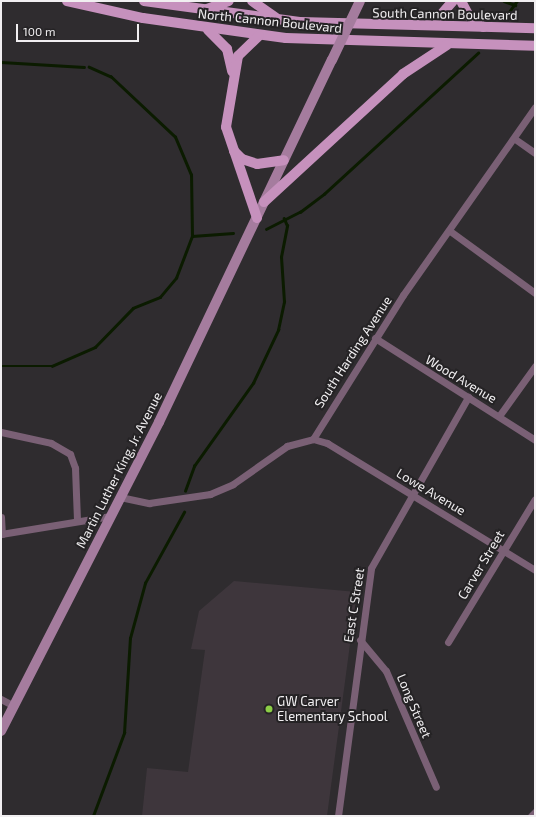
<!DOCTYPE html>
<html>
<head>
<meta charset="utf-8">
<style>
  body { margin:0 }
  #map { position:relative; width:536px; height:817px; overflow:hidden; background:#2f2c2f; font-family:"Exo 2",sans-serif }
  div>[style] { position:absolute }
  .built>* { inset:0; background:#3e363c }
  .stream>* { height:2.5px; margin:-1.25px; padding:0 1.25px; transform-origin:1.25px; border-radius:1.25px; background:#0b1b00 }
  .minor>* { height:7px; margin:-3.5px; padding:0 3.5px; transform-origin:3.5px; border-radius:3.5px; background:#7a6075 }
  .secondary>* { height:10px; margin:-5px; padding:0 5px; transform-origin:5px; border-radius:5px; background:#a57c9e }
  .primary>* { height:10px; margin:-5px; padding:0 5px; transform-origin:5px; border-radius:5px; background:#c691bd }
  .secondary-bridge>* { height:10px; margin:-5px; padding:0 5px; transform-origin:5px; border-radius:5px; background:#a57c9e }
  .dots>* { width:11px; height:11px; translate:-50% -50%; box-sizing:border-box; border:2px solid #252325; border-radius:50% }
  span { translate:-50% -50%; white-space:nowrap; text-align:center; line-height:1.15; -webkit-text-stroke:4px #252325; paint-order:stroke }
  .street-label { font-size:13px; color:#f1eff1 }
  .poi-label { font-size:13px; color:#f1eff1 }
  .left { translate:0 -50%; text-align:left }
  .frame { position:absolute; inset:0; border:2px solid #f1eff1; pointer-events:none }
  .scale { position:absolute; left:16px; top:24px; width:123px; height:18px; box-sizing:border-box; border:2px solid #f1eff1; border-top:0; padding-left:5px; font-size:12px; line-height:14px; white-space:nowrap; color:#f1eff1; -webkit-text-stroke:3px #252325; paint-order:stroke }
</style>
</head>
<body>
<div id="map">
  <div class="built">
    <div style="clip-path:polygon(234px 581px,357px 592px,327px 816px,142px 816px,147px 768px,188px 772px,205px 650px,191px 649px,199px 611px)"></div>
  </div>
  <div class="stream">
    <div style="left:504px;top:1px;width:12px;rotate:20deg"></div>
    <div style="left:506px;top:16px;width:19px;rotate:-54deg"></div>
    <div style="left:1px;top:62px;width:83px;rotate:3.4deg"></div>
    <div style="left:266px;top:229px;width:38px;rotate:-27deg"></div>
    <div style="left:300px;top:212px;width:30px;rotate:-37deg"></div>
    <div style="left:324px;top:194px;width:209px;rotate:-42.5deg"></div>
    <div style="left:192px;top:236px;width:41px;rotate:-4.2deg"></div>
    <div style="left:1px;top:366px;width:51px"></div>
    <div style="left:52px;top:366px;width:47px;rotate:-23.8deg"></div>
    <div style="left:95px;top:347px;width:54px;rotate:-45.7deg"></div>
    <div style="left:133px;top:308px;width:29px;rotate:-22deg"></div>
    <div style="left:160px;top:297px;width:25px;rotate:-50deg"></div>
    <div style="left:176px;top:278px;width:45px;rotate:-69.1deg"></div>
    <div style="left:192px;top:236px;width:61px;rotate:-90.9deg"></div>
    <div style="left:191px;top:175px;width:41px;rotate:-112.8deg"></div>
    <div style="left:175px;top:137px;width:88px;rotate:-136.8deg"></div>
    <div style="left:111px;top:77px;width:24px;rotate:-156deg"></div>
    <div style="left:185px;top:491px;width:27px;rotate:-70deg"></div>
    <div style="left:194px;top:466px;width:102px;rotate:-54.6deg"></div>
    <div style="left:253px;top:383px;width:59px;rotate:-64.7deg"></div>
    <div style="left:278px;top:330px;width:29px;rotate:-78deg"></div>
    <div style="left:284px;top:302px;width:45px;rotate:-93.8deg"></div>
    <div style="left:281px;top:257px;width:32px;rotate:-79deg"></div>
    <div style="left:287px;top:226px;width:8px;rotate:-113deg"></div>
    <div style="left:93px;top:816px;width:89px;rotate:-69.5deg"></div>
    <div style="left:124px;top:733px;width:95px;rotate:-86.4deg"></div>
    <div style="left:130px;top:638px;width:57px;rotate:-74.7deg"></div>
    <div style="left:145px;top:583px;width:81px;rotate:-61.2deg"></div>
  </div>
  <div class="minor">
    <div style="left:515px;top:139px;width:24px;rotate:35deg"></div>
    <div style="left:450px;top:231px;width:105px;rotate:36.1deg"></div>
    <div style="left:375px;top:338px;width:190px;rotate:32.5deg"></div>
    <div style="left:499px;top:416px;width:62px;rotate:-54.2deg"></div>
    <div style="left:1px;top:432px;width:51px;rotate:12.4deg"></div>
    <div style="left:51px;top:443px;width:22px;rotate:30deg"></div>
    <div style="left:70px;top:454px;width:15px;rotate:70deg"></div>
    <div style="left:75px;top:468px;width:52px;rotate:87.8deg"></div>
    <div style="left:313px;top:439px;width:15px;rotate:16deg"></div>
    <div style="left:327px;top:443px;width:244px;rotate:31.4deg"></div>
    <div style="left:120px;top:497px;width:30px;rotate:12deg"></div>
    <div style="left:149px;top:503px;width:62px;rotate:-8.4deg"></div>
    <div style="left:210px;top:494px;width:25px;rotate:-23deg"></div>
    <div style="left:233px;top:484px;width:66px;rotate:-35.1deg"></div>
    <div style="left:287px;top:446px;width:27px;rotate:-15deg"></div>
    <div style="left:313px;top:439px;width:170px;rotate:-58deg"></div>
    <div style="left:403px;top:295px;width:230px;rotate:-54.9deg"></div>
    <div style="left:1px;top:517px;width:17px;rotate:87deg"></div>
    <div style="left:1px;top:534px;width:111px;rotate:-9.3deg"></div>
    <div style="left:360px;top:640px;width:40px;rotate:50deg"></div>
    <div style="left:386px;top:671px;width:126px;rotate:66.7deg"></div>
    <div style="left:448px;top:642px;width:167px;rotate:-58.7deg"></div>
    <div style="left:1px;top:699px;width:15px;rotate:28deg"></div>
    <div style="left:338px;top:816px;width:250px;rotate:-82.4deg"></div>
    <div style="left:371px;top:568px;width:197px;rotate:-60.4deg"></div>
    <div style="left:531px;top:816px;width:6px;rotate:-45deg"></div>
  </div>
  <div class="secondary">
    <div style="left:1px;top:731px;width:347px;rotate:-62.9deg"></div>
    <div style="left:159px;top:422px;width:401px;rotate:-64.5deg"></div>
  </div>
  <div class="primary">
    <div style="left:67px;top:1px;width:78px;rotate:12.6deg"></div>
    <div style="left:143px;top:18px;width:144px;rotate:8deg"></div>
    <div style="left:286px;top:38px;width:249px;rotate:1.8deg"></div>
    <div style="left:144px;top:1px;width:157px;rotate:7.7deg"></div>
    <div style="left:300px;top:22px;width:235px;rotate:1.5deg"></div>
    <div style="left:252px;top:1px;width:29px;rotate:35deg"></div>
    <div style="left:461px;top:1px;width:17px;rotate:62deg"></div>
    <div style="left:469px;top:16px;width:18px;rotate:38deg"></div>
    <div style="left:207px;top:9px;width:23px;rotate:-20deg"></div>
    <div style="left:425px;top:25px;width:16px;rotate:-30deg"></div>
    <div style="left:439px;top:17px;width:21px;rotate:-49deg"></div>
    <div style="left:208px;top:30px;width:27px;rotate:45deg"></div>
    <div style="left:227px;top:49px;width:23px;rotate:77deg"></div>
    <div style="left:234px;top:151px;width:11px;rotate:45deg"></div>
    <div style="left:242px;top:159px;width:16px;rotate:18deg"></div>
    <div style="left:257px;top:164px;width:27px;rotate:-8deg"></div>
    <div style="left:264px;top:202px;width:189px;rotate:-42.6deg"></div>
    <div style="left:403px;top:74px;width:53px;rotate:-33.4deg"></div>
    <div style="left:257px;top:218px;width:96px;rotate:-108.8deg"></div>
    <div style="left:226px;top:127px;width:72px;rotate:-80.4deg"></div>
    <div style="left:238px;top:56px;width:29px;rotate:-44deg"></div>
  </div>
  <div class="secondary-bridge">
    <div style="left:332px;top:60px;width:65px;rotate:-64.6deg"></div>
  </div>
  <div class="dots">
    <div style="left:269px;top:709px;background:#8cce46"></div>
  </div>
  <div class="street-label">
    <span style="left:445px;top:14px;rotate:1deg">South Cannon Boulevard</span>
    <span style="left:270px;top:21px;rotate:6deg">North Cannon Boulevard</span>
    <span style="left:353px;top:352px;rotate:-57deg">South Harding Avenue</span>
    <span style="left:461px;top:379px;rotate:31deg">Wood Avenue</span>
    <span style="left:119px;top:470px;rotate:-63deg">Martin Luther King, Jr. Avenue</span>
    <span style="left:431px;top:492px;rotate:31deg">Lowe Avenue</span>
    <span style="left:481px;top:565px;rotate:-59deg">Carver Street</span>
    <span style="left:354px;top:605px;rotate:-81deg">East C Street</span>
    <span style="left:414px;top:706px;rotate:67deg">Long Street</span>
  </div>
  <div class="poi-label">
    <span class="left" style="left:277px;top:709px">GW Carver<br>Elementary School</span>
  </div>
  <div class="frame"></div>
  <div class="scale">100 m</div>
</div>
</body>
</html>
